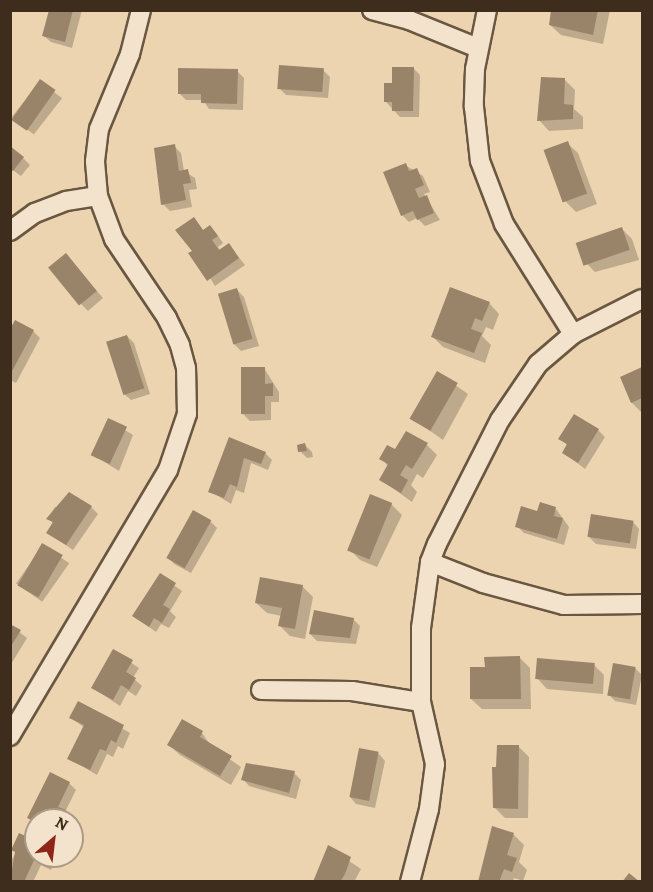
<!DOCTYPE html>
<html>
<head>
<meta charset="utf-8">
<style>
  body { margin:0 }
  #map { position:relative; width:653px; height:892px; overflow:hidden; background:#edd4b0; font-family:Alegreya,serif }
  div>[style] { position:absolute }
  .shadow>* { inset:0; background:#0003; transform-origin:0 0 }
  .building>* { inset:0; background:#998469; transform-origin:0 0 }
  .roads { filter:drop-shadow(2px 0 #6a5742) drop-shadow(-2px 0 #6a5742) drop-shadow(0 2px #6a5742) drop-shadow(0 -2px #6a5742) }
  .minor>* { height:18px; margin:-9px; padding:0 9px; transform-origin:9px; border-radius:9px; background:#f3e3cc }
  span { translate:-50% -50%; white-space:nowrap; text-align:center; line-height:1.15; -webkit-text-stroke:5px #f3e3cc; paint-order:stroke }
  .frame { position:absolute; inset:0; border:12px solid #3e2d1d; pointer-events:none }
  .north { position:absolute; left:24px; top:808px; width:60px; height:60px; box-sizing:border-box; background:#f3e3cc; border:2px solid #ab9a86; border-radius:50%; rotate:28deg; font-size:16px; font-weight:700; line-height:24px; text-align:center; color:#3e2d1d }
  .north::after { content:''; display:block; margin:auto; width:21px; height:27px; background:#8f2418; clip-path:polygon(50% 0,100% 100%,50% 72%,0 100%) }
</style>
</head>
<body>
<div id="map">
  <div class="shadow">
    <div style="clip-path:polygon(51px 10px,82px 10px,72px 48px,51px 42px,44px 36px)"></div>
    <div style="clip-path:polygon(555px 10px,610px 10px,603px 44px,561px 35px,550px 25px)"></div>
    <div style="clip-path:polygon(413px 68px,420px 75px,419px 117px,400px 117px,385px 101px,394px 84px)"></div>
    <div style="clip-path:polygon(323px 70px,330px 77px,328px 98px,286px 95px,279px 88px)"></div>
    <div style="clip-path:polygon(237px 71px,244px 78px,243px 110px,209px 109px,203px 100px,186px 100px,179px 93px)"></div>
    <div style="clip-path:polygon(564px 79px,575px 90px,574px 109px,583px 117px,583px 129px,549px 131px,539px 120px)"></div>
    <div style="left:40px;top:81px;width:28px;height:46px;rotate:38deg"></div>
    <div style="clip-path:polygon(567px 143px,578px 153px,597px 204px,576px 212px,566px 202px)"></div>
    <div style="clip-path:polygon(174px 146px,181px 153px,184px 171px,195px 178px,197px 189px,189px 190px,192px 207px,170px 211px,163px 204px)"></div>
    <div style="clip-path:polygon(23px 158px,30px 165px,21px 176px,10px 168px)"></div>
    <div style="clip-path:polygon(405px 165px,423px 176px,430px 192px,424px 194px,440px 220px,425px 226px,417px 218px,409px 222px,402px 215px)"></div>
    <div style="clip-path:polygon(194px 219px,204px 231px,210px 227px,216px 233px,223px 243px,218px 247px,221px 251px,229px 245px,245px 265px,215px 286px,194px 251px)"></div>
    <div style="clip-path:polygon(622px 229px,632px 239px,639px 260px,595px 272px,585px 262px)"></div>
    <div style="clip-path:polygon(72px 262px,103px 298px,88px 311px,81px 304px)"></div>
    <div style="clip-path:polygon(237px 290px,244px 297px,259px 346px,241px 351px,234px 344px)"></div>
    <div style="clip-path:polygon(489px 303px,499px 314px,493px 330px,486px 327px,482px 336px,491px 345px,485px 363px,443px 347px,433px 337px)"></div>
    <div style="clip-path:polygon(33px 331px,40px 338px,16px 383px,10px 380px,10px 332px)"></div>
    <div style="clip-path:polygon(127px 336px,134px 343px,150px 394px,131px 400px,124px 394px)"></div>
    <div style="clip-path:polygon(264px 368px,279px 392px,279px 402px,271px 402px,271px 420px,250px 421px,243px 414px)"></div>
    <div style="clip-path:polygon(642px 369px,642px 413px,632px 403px,622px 378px)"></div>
    <div style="clip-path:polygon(438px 373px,468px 394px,443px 440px,413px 419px)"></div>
    <div style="clip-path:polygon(109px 420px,133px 435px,119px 471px,93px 455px)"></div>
    <div style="clip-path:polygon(598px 430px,605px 437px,585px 469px,564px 453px,568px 446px,560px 438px)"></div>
    <div style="clip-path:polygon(229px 439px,265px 453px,272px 460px,268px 470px,251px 463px,244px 493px,236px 490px,231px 504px,210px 491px)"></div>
    <div style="clip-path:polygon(305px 445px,312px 452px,313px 457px,307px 458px,300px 451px)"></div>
    <div style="clip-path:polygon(427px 445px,437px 455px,423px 478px,417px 474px,411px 485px,417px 492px,412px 502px,380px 479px,388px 466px,381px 458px)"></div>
    <div style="clip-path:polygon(371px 496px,391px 504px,402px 515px,377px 567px,360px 560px,349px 549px)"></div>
    <div style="clip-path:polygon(55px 507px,91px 507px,98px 514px,73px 550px,48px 533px,54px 524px,48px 518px)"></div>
    <div style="clip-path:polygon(556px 509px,569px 527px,564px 545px,524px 533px,517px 526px,538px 513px)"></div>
    <div style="clip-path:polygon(210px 521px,217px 528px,191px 573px,174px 564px,168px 557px)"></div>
    <div style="clip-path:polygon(633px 522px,639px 529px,636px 549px,596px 544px,589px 537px)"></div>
    <div style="left:43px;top:545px;width:32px;height:47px;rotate:35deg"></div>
    <div style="clip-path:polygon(160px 575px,182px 591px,170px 611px,176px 617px,169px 628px,161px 624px,156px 632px,134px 616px)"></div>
    <div style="clip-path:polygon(302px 586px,313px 597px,305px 639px,290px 636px,280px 626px,282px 616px,267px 613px,256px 603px)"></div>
    <div style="clip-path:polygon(353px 619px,360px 626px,356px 644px,317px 641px,310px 634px)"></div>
    <div style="clip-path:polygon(10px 625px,27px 638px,10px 666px)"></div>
    <div style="clip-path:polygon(114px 651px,139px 668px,133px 678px,142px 686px,136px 696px,128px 691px,120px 706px,93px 688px)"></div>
    <div style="clip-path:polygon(520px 658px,530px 668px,531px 709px,482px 709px,471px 699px,486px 669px)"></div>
    <div style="clip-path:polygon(594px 665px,604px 675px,603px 694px,547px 689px,537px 678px)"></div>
    <div style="clip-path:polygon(635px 668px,642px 675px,636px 705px,615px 701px,608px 694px)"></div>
    <div style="clip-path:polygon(78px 703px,130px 733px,123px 749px,118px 746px,113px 757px,107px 754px,97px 775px,69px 758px,85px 728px,71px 718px)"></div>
    <div style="clip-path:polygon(183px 721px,202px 733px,211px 746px,241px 767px,231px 785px,180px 755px,169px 745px)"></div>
    <div style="clip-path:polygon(519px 747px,529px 757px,528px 818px,505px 818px,494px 807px)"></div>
    <div style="clip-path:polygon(360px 750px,379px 754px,385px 761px,375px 808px,356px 804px,350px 797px)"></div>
    <div style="clip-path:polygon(294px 773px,301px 780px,296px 799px,249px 786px,243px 779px)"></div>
    <div style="clip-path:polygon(69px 783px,76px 790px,65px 812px,72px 820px,36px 820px,36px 825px,29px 818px)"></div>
    <div style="clip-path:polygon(493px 828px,514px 835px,524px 845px,519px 862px,527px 870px,523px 881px,514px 878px,513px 882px,479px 882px)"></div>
    <div style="clip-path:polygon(36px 842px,36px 856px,52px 856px,56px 860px,51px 870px,41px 865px,33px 882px,10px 882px,10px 862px,16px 853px)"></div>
    <div style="clip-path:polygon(328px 847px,361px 869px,354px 882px,313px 882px)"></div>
  </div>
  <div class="building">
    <div style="clip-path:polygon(49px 10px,73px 10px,65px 42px,42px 36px)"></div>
    <div style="clip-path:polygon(551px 10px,598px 10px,593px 35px,549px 25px)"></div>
    <div style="left:279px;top:65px;width:45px;height:24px;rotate:4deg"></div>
    <div style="clip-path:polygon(392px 67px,414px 67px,413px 111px,392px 111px,392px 102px,384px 102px,384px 83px,392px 83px)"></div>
    <div style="clip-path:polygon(178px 68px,238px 69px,237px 104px,201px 103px,201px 94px,178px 94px)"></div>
    <div style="clip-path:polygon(541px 77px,565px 78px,564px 104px,573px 105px,573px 119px,537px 121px)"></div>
    <div style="left:40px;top:79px;width:19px;height:50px;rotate:35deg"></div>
    <div style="left:568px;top:141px;width:56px;height:26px;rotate:70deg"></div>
    <div style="clip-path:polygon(175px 144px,179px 171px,188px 169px,191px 183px,183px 184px,186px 200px,161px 205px,154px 148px)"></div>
    <div style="clip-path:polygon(10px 146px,24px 157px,13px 171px,10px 169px)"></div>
    <div style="clip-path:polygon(406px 163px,409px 171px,417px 168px,424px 185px,415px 189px,419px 198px,427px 195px,434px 213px,417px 220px,413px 211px,401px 216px,383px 172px)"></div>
    <div style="clip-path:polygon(194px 217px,203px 230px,210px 225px,218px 236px,212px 240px,219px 250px,229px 243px,239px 258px,207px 281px,188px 253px,192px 251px,175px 230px)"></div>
    <div style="left:622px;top:227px;width:24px;height:49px;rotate:71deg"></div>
    <div style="left:66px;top:253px;width:49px;height:23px;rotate:51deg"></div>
    <div style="clip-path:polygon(450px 287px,490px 302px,482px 321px,475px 318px,471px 329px,482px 333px,474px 353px,431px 337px)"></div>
    <div style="left:237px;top:288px;width:53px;height:20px;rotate:73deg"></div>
    <div style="clip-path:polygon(15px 320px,34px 330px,10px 375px,10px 329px)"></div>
    <div style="left:127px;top:335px;width:56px;height:22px;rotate:72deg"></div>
    <div style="clip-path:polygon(241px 367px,265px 367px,265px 384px,273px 383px,273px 396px,265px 396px,265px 414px,241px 414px)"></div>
    <div style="clip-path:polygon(642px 367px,642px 398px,631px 403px,620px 377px)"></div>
    <div style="left:437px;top:371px;width:24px;height:55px;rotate:30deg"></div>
    <div style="clip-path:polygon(574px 414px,599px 429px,578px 463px,562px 453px,567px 444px,558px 439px)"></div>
    <div style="left:108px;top:418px;width:21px;height:41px;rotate:25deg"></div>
    <div style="clip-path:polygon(406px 431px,428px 443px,412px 469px,406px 465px,400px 475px,408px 480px,401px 493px,379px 480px,388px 464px,379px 459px,387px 445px,395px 449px)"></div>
    <div style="clip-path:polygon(229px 437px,266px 452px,261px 464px,244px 458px,237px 487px,230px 484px,224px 498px,208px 492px)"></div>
    <div style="clip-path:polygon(305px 443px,307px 451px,298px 452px,297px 445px)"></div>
    <div style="clip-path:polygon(69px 492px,92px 506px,66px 545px,46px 533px,53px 522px,46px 519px)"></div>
    <div style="left:370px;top:494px;width:24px;height:61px;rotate:22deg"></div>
    <div style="clip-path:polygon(540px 502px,556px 507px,554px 516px,563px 518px,557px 539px,515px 527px,521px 506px,537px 511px)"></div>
    <div style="left:193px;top:510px;width:21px;height:55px;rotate:29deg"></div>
    <div style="left:591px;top:514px;width:43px;height:23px;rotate:9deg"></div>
    <div style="left:42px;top:543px;width:24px;height:49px;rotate:30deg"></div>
    <div style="clip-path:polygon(160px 573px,176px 583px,163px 605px,170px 609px,162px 623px,154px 618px,149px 627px,132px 616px)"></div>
    <div style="clip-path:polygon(260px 577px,303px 585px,295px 629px,278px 626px,282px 608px,255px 603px)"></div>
    <div style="clip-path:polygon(314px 610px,354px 618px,350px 638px,309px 634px)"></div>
    <div style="clip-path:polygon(10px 624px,21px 630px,10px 648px)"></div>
    <div style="clip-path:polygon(113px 649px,133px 660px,126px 672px,136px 678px,129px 690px,121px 685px,113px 700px,91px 688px)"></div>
    <div style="clip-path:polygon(520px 656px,521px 699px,470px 699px,470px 667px,485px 667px,484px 657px)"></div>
    <div style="left:537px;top:658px;width:58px;height:21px;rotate:5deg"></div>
    <div style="left:613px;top:663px;width:23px;height:33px;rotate:10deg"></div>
    <div style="clip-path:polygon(78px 701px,124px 725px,116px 743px,111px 740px,106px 751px,100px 749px,90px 770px,67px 759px,84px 725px,69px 718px)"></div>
    <div style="clip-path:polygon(182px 719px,203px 731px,200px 737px,232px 756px,220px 776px,167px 745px)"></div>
    <div style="clip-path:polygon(497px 745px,519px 745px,518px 809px,493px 808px,492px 767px,496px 767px)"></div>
    <div style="left:359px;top:748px;width:20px;height:50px;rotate:11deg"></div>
    <div style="clip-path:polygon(246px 763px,295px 771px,289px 793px,241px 780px)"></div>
    <div style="clip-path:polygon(50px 772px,70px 782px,58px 807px,66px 810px,62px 820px,36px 822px,27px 818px)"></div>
    <div style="clip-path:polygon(492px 826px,514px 833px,507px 855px,517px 858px,512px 872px,504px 869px,499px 882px,478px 882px)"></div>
    <div style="clip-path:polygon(19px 833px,36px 841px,36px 856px,48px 856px,44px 864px,34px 860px,24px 882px,10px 882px,15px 852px,11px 850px)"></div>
    <div style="clip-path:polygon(328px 845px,351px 857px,345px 874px,340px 882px,313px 882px)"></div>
    <div style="clip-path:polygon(629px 873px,640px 882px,622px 882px)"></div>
  </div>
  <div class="roads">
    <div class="minor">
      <div style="left:372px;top:10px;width:38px;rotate:15deg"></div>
      <div style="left:409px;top:20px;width:74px;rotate:22.1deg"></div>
      <div style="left:487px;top:10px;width:60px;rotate:101.5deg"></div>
      <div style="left:475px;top:69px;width:38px;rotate:92deg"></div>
      <div style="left:474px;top:107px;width:54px;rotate:83.7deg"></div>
      <div style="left:480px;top:161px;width:67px;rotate:69.1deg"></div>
      <div style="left:504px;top:224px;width:130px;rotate:57.9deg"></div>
      <div style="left:10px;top:231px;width:31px;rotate:-36deg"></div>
      <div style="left:35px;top:213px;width:33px;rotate:-21deg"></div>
      <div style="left:66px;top:201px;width:32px;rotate:-9deg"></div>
      <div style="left:430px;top:562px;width:57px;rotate:21.6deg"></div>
      <div style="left:483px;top:583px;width:84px;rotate:15.2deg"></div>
      <div style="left:564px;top:605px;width:78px;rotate:-0.7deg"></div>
      <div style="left:261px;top:690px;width:91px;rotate:0.6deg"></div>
      <div style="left:352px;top:691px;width:70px;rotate:9.1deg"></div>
      <div style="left:10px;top:736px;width:309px;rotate:-59.3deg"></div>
      <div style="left:168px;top:470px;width:59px;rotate:-71.3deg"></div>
      <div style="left:187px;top:414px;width:46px;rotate:-91.2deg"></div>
      <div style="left:186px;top:368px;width:24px;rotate:-105deg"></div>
      <div style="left:180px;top:345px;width:30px;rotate:-116deg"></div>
      <div style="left:167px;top:318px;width:95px;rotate:-123.9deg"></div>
      <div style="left:114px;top:239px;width:46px;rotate:-110.4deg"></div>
      <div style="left:98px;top:196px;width:35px;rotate:-95deg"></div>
      <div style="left:95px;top:161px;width:32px;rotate:-83deg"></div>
      <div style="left:99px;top:129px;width:81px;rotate:-67.5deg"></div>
      <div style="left:130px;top:54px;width:45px;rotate:-76deg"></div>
      <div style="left:410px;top:882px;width:75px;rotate:-75.4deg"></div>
      <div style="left:429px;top:809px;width:45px;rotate:-82.4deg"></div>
      <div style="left:435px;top:764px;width:64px;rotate:-102.7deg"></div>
      <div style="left:421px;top:702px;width:74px;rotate:-90deg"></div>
      <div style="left:421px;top:628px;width:67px;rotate:-82.2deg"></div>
      <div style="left:430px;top:562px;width:19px;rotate:-69deg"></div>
      <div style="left:437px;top:544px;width:139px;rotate:-63.1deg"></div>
      <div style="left:500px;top:420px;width:68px;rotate:-55.8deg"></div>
      <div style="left:538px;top:364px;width:46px;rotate:-40.6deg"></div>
      <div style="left:573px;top:334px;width:77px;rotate:-26.9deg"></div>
    </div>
  </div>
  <div class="frame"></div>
  <div class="north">N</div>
</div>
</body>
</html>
